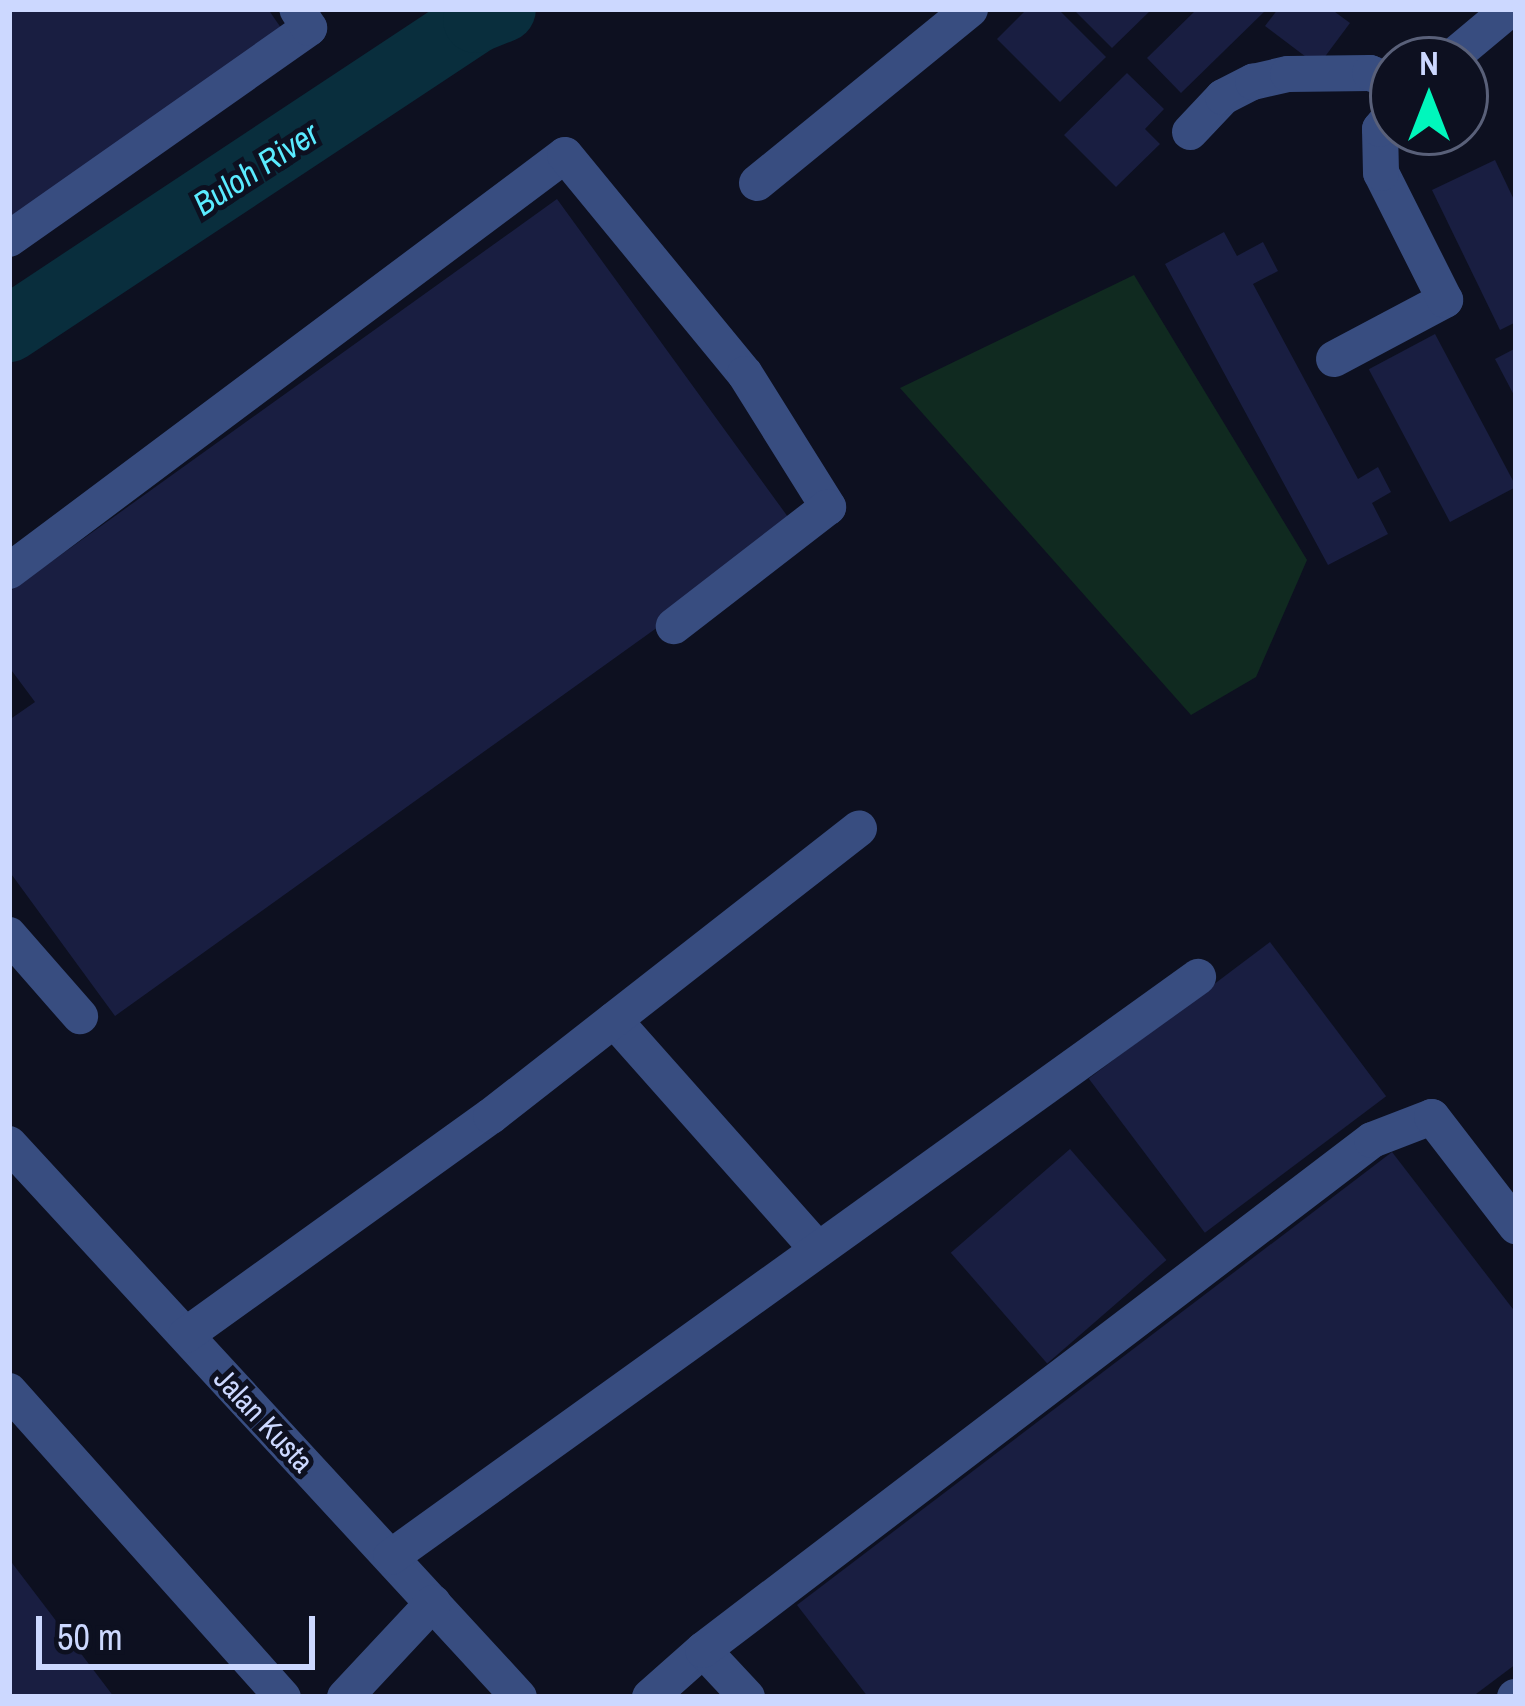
<!DOCTYPE html>
<html>
<head>
<meta charset="utf-8">
<style>
  body { margin:0 }
  #map { position:relative; width:1525px; height:1706px; overflow:hidden; background:#0d1020; font-family:"Archivo Narrow",sans-serif }
  div>[style] { position:absolute }
  .green>* { inset:0; background:#102a20 }
  .river>* { height:66px; margin:-33px; padding:0 33px; transform-origin:33px; border-radius:33px; background:#092e3d }
  .building>* { inset:0; background:#191e41; transform-origin:0 0 }
  .minor>* { height:36px; margin:-18px; padding:0 18px; transform-origin:18px; border-radius:18px; background:#384d80 }
  span { translate:-50% -50%; white-space:nowrap; text-align:center; line-height:1.15; -webkit-text-stroke:10px #0d1020; paint-order:stroke }
  .street-label { font-size:30px; color:#ccd8ff }
  .water-label { font-size:33px; color:#5aebff; font-style:italic }
  .frame { position:absolute; inset:0; border:12px solid #ccd8ff; pointer-events:none }
  .north { position:absolute; left:1369px; top:36px; width:120px; height:120px; box-sizing:border-box; background:#0d1020; border:3px solid #596079; border-radius:50%; rotate:0deg; font-size:33px; font-weight:700; line-height:48px; text-align:center; color:#ccd8ff }
  .north::after { content:''; display:block; margin:auto; width:42px; height:54px; background:#00f7bc; clip-path:polygon(50% 0,100% 100%,50% 72%,0 100%) }
  .scale { position:absolute; left:36px; top:1616px; width:279px; height:54px; box-sizing:border-box; border:6px solid #ccd8ff; border-top:0; padding-left:15px; font-size:36px; line-height:42px; white-space:nowrap; color:#ccd8ff; -webkit-text-stroke:9px #0d1020; paint-order:stroke }
</style>
</head>
<body>
<div id="map">
  <div class="green">
    <div style="clip-path:polygon(1134px 275px,1307px 560px,1256px 677px,1191px 715px,900px 388px)"></div>
  </div>
  <div class="river">
    <div style="left:9px;top:329px;width:560px;rotate:-33.49deg"></div>
    <div style="left:476px;top:20px;width:29px;rotate:-22deg"></div>
  </div>
  <div class="building">
    <div style="clip-path:polygon(9px 9px,268px 9px,288px 38px,9px 226px)"></div>
    <div style="clip-path:polygon(1027px 9px,1058px 9px,1106px 57px,1060px 102px,997px 39px)"></div>
    <div style="clip-path:polygon(1073px 9px,1152px 9px,1112px 48px)"></div>
    <div style="clip-path:polygon(1197px 9px,1267px 9px,1181px 93px,1147px 58px)"></div>
    <div style="clip-path:polygon(1278px 9px,1331px 9px,1350px 23px,1318px 66px,1265px 26px)"></div>
    <div style="clip-path:polygon(1127px 73px,1164px 109px,1145px 129px,1160px 144px,1116px 187px,1064px 135px)"></div>
    <div style="clip-path:polygon(1495px 160px,1516px 204px,1516px 322px,1500px 330px,1432px 190px)"></div>
    <div style="clip-path:polygon(557px 199px,796px 528px,115px 1016px,9px 871px,9px 720px,35px 702px,9px 667px,9px 592px)"></div>
    <div style="clip-path:polygon(1224px 232px,1237px 256px,1263px 242px,1278px 271px,1253px 284px,1358px 479px,1378px 467px,1391px 492px,1372px 503px,1388px 534px,1328px 565px,1165px 264px)"></div>
    <div style="left:1435px;top:334px;width:173px;height:75px;rotate:62deg"></div>
    <div style="clip-path:polygon(1516px 348px,1516px 399px,1495px 359px)"></div>
    <div style="left:1270px;top:942px;width:193px;height:227px;rotate:53deg"></div>
    <div style="left:1070px;top:1149px;width:147px;height:158px;rotate:49deg"></div>
    <div style="clip-path:polygon(1392px 1152px,1516px 1313px,1516px 1664px,1472px 1697px,868px 1697px,797px 1605px)"></div>
    <div style="clip-path:polygon(9px 1559px,114px 1697px,9px 1697px)"></div>
  </div>
  <div class="minor">
    <div style="left:1449px;top:60px;width:80px;rotate:-39.9deg"></div>
    <div style="left:1190px;top:132px;width:48px;rotate:-46.7deg"></div>
    <div style="left:1223px;top:97px;width:34px;rotate:-27deg"></div>
    <div style="left:1253px;top:82px;width:36px;rotate:-13deg"></div>
    <div style="left:1288px;top:74px;width:82px;rotate:-0.7deg"></div>
    <div style="left:1370px;top:73px;width:25px;rotate:21deg"></div>
    <div style="left:757px;top:183px;width:275px;rotate:-39.2deg"></div>
    <div style="left:9px;top:239px;width:367px;rotate:-35.1deg"></div>
    <div style="left:309px;top:28px;width:22px;rotate:-122deg"></div>
    <div style="left:1334px;top:359px;width:126px;rotate:-28deg"></div>
    <div style="left:1445px;top:300px;width:142px;rotate:-116.7deg"></div>
    <div style="left:1381px;top:173px;width:44px;rotate:-91.3deg"></div>
    <div style="left:1380px;top:129px;width:21px;rotate:-51deg"></div>
    <div style="left:9px;top:571px;width:694px;rotate:-36.8deg"></div>
    <div style="left:565px;top:155px;width:283px;rotate:50.6deg"></div>
    <div style="left:745px;top:374px;width:157px;rotate:58deg"></div>
    <div style="left:828px;top:507px;width:195px;rotate:142.3deg"></div>
    <div style="left:9px;top:935px;width:108px;rotate:48.8deg"></div>
    <div style="left:614px;top:1020px;width:307px;rotate:48.4deg"></div>
    <div style="left:9px;top:1144px;width:752px;rotate:47.32deg"></div>
    <div style="left:186px;top:1335px;width:375px;rotate:-35.7deg"></div>
    <div style="left:491px;top:1116px;width:467px;rotate:-38deg"></div>
    <div style="left:9px;top:1391px;width:411px;rotate:48.2deg"></div>
    <div style="left:391px;top:1557px;width:994px;rotate:-35.71deg"></div>
    <div style="left:345px;top:1697px;width:129px;rotate:-46.9deg"></div>
    <div style="left:650px;top:1697px;width:71px;rotate:-41.6deg"></div>
    <div style="left:747px;top:1697px;width:64px;rotate:-133.1deg"></div>
    <div style="left:703px;top:1650px;width:841px;rotate:-37.32deg"></div>
    <div style="left:1372px;top:1140px;width:64px;rotate:-21deg"></div>
    <div style="left:1432px;top:1117px;width:138px;rotate:52.4deg"></div>
    <div style="left:1515px;top:1697px;width:1px"></div>
  </div>
  <div class="street-label">
    <span style="left:264px;top:1420px;rotate:47deg">Jalan Kusta</span>
  </div>
  <div class="water-label">
    <span style="left:256px;top:169px;rotate:-33deg">Buloh River</span>
  </div>
  <div class="frame"></div>
  <div class="north">N</div>
  <div class="scale">50 m</div>
</div>
</body>
</html>
